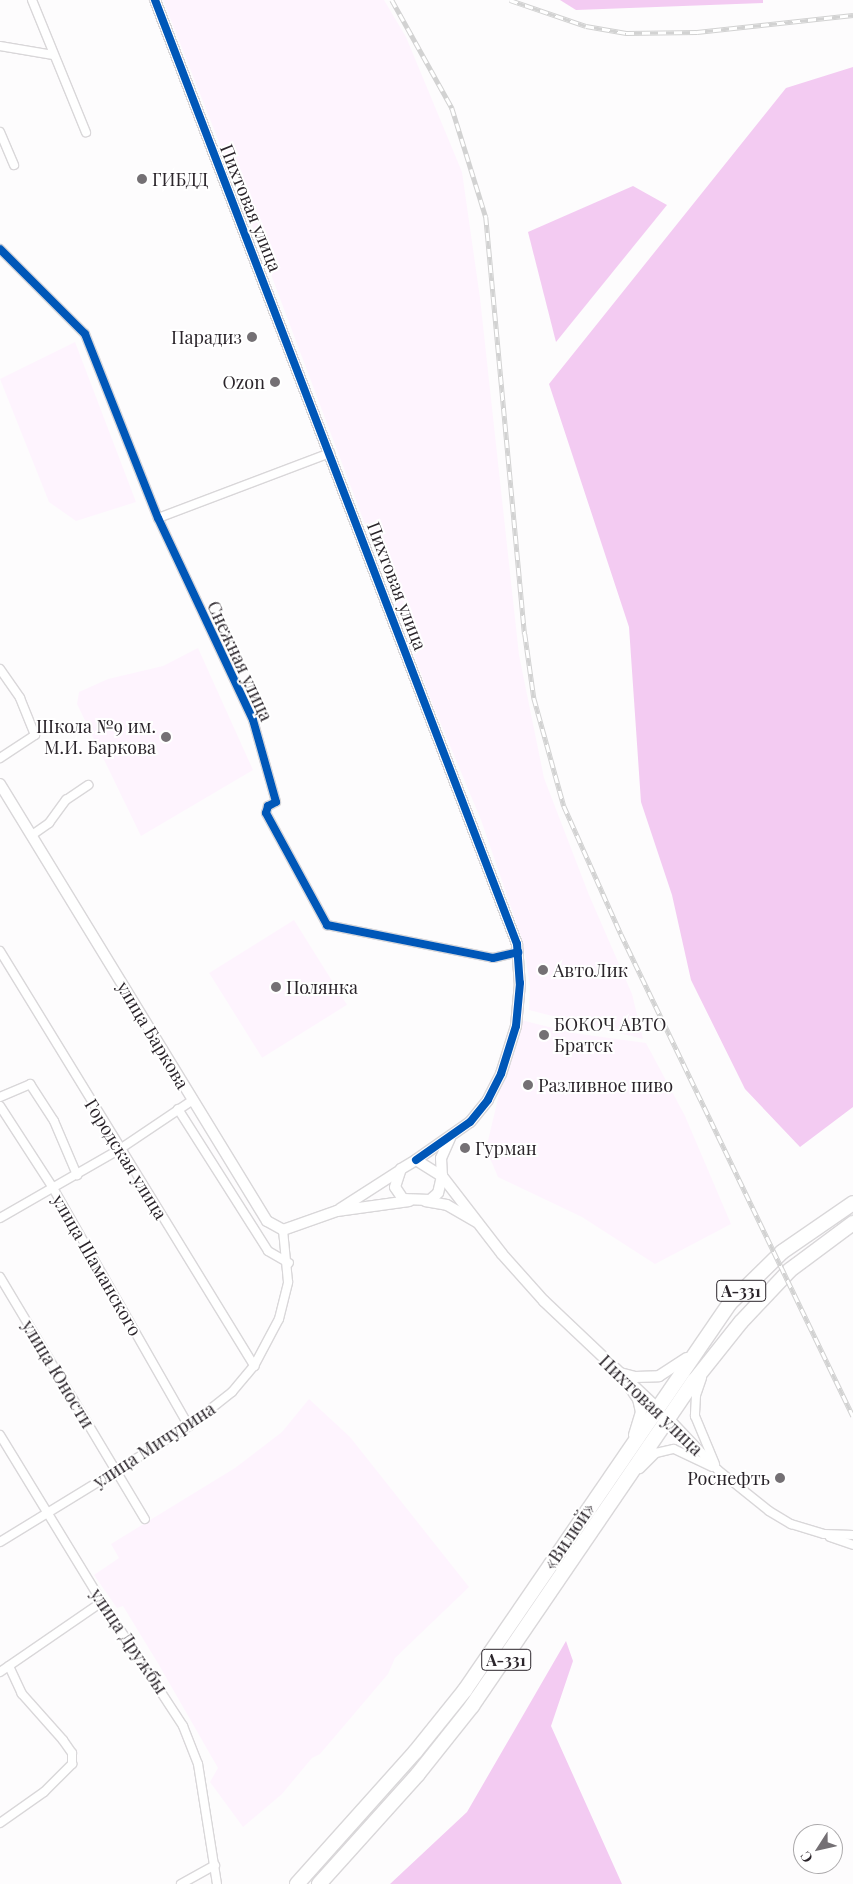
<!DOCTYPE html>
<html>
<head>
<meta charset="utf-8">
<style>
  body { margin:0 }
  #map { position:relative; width:853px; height:1884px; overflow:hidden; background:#fdfcfd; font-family:"Playfair Display",serif }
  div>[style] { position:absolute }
  .built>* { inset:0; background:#fef4fe; transform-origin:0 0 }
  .forest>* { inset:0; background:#f3cbf2 }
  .roads { filter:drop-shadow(1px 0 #d9d7d9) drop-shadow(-1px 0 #d9d7d9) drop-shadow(0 1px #d9d7d9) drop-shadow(0 -1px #d9d7d9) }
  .street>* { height:8px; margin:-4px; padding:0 4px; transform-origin:4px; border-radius:4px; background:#fff }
  .secondary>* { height:10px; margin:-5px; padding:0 5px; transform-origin:5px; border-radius:5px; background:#fff }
  .highway>* { height:14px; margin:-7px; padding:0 7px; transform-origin:7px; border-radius:7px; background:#fff }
  .rail>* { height:4.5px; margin-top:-2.25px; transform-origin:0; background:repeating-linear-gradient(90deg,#fff 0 8px,#d2d2d2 0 16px); box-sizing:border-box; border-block:1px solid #d2d2d2 }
  .cycleway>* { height:8px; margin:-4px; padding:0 4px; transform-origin:4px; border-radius:4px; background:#0057b8 }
  .dots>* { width:14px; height:14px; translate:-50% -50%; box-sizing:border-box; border:2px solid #fff; border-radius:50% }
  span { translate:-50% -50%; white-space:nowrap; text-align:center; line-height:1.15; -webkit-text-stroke:4px #fff; paint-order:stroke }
  .shield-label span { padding:1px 4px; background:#fff; border:1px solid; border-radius:4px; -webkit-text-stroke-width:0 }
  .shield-label { font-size:16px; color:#2b252b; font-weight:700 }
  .poi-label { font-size:18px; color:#2b252b }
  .left { translate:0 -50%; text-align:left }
  .right { translate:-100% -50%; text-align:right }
  .street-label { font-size:18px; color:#2b252b }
  .north { position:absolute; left:793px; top:1824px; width:50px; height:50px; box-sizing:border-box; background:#fff; border:1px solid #aaa8aa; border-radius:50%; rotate:235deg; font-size:14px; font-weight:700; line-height:20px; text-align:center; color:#2b252b }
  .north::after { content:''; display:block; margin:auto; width:18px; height:22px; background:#747074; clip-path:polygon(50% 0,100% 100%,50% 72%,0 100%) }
</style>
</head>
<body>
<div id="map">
  <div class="built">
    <div style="clip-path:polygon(163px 0,384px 0,406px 37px,462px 172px,480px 298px,519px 655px,544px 778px,589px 895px,632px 994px,643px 1039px,529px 1010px,530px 986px,523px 942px,481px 820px,433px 705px,267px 264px)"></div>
    <div style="clip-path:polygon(75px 342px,136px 502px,76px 521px,49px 502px,0 379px)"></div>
    <div style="clip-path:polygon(198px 648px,253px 770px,141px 836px,77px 704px,79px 692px,108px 679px,163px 666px)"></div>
    <div style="left:294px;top:920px;width:100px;height:100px;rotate:58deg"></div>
    <div style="clip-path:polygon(517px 1019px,573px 1033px,646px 1043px,685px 1116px,731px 1224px,655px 1264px,582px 1217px,498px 1177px,486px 1149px)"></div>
    <div style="clip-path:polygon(309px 1399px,350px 1437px,469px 1587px,395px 1658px,388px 1674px,320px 1754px,312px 1758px,282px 1794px,243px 1827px,210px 1782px,218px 1768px,159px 1665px,123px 1606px,117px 1608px,94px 1575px,119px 1558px,111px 1544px,235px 1468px,282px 1432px)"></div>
  </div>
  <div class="forest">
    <div style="clip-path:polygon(560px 0,763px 0,763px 3px,576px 10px)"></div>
    <div style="clip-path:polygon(853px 67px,853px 1107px,800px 1147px,745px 1089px,691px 980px,672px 895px,641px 802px,629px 627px,549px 384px,786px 88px)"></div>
    <div style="clip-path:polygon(633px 186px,667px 205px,556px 342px,528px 232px)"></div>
    <div style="clip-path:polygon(566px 1641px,573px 1661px,551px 1726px,622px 1884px,390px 1884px,467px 1812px)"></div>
  </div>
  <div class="roads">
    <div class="street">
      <div style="left:32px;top:0;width:143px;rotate:67.8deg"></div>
      <div style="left:0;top:46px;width:54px;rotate:9.6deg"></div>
      <div style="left:0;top:132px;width:36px;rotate:67deg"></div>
      <div style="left:0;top:249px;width:120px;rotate:45deg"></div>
      <div style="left:85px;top:334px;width:198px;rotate:68.4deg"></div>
      <div style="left:158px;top:518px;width:223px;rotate:64.8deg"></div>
      <div style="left:253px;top:720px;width:85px;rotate:74.3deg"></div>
      <div style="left:276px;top:802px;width:9px;rotate:153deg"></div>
      <div style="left:268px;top:806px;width:7px;rotate:106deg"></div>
      <div style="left:266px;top:813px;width:128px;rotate:61.4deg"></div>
      <div style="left:327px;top:925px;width:169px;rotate:11.2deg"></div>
      <div style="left:493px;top:958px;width:26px;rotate:-13deg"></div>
      <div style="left:158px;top:518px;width:184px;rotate:-20.7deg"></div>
      <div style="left:0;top:669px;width:35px;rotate:55deg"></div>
      <div style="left:20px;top:698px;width:40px;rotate:68deg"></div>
      <div style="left:35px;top:735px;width:42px;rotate:146.7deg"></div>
      <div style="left:32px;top:835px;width:21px;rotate:-35deg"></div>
      <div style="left:49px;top:823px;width:29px;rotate:-54deg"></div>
      <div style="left:66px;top:800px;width:27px;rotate:-34deg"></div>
      <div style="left:0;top:951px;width:487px;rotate:58.5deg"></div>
      <div style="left:0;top:1097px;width:33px;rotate:-23deg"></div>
      <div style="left:30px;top:1084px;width:44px;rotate:57deg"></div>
      <div style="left:54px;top:1121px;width:59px;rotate:66.9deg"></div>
      <div style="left:0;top:1106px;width:98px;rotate:57.1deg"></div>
      <div style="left:53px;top:1188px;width:274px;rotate:60.3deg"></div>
      <div style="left:178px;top:1109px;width:168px;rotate:57.6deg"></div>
      <div style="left:268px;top:1251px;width:24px;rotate:30deg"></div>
      <div style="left:0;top:1218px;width:138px;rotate:-29.9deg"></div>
      <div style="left:120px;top:1149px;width:88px;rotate:-33.9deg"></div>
      <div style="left:0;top:1277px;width:282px;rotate:59.1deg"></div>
      <div style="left:702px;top:1378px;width:18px;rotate:109deg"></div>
      <div style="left:696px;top:1395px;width:21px;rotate:93deg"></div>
      <div style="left:695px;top:1416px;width:52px;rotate:67.4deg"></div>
      <div style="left:668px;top:1417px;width:73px;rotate:46.7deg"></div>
      <div style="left:718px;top:1470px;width:65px;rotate:38.8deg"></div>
      <div style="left:769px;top:1511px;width:26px;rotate:31deg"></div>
      <div style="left:791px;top:1524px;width:34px;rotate:17deg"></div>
      <div style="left:824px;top:1534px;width:29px;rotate:2deg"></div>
      <div style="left:0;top:1435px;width:196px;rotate:58.6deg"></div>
      <div style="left:102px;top:1602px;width:148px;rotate:56.8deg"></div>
      <div style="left:183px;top:1726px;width:41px;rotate:68.5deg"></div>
      <div style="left:198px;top:1764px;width:121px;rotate:81deg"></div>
      <div style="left:640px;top:1469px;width:23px;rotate:-45deg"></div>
      <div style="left:656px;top:1453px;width:18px;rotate:-13deg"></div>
      <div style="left:674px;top:1449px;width:42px;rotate:25.3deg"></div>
      <div style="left:830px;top:1537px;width:24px;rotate:19deg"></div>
      <div style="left:0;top:1542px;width:222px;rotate:-31.5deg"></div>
      <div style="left:189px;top:1426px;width:55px;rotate:-38.3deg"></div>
      <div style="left:232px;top:1392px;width:34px;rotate:-50deg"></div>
      <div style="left:254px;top:1366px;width:53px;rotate:-62deg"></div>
      <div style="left:279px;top:1319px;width:38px;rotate:-76deg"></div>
      <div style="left:288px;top:1282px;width:52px;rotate:-95.5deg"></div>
      <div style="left:0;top:1672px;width:124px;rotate:-34.5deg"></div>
      <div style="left:0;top:1823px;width:54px;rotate:-35.2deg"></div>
      <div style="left:44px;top:1792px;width:40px;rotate:-45deg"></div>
      <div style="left:72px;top:1764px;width:11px;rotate:-90deg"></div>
      <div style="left:72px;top:1753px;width:16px;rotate:-125deg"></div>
      <div style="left:63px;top:1740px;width:62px;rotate:-131.7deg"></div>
      <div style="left:22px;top:1694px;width:31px;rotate:-115deg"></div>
      <div style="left:181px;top:1884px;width:39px;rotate:-29deg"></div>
    </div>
    <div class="secondary">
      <div style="left:155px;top:0;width:1011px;rotate:69.02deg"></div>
      <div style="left:517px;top:944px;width:39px;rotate:86deg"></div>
      <div style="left:520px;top:983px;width:43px;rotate:95.3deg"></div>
      <div style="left:516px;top:1026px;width:50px;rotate:107.4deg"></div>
      <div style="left:501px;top:1074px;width:29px;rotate:117deg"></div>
      <div style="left:488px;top:1100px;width:28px;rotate:129deg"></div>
      <div style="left:470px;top:1122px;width:66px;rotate:144.9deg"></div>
      <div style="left:0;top:784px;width:512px;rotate:58.58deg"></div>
      <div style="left:267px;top:1221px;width:18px;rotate:29deg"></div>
      <div style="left:283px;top:1230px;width:57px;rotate:-19.4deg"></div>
      <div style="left:337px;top:1211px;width:73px;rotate:-7.9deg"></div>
      <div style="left:450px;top:1138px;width:22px;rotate:114deg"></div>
      <div style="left:441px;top:1158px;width:18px;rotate:87deg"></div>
      <div style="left:442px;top:1176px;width:98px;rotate:52.4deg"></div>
      <div style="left:502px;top:1254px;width:63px;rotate:48.2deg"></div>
      <div style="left:544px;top:1301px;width:154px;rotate:43.4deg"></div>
      <div style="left:416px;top:1160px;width:31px;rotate:32deg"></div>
      <div style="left:442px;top:1176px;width:17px;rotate:103deg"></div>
      <div style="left:438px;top:1193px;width:11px;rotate:139deg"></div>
      <div style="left:430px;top:1200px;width:27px;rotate:-178deg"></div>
      <div style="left:403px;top:1199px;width:14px;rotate:-124deg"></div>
      <div style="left:395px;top:1187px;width:19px;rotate:-72deg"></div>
      <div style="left:401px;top:1169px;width:17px;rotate:-31deg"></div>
      <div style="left:425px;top:1201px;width:22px;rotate:10deg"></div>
      <div style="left:447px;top:1205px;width:34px;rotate:30deg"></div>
      <div style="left:340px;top:1209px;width:70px;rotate:-32.8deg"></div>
      <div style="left:620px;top:1373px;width:16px;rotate:15deg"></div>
      <div style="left:635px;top:1377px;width:24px;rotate:-2deg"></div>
      <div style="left:659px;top:1376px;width:33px;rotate:-33deg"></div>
      <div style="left:631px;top:1389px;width:12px;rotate:55deg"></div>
      <div style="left:638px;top:1399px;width:13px;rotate:77deg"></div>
      <div style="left:641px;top:1412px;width:24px;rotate:107deg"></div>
    </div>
    <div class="highway">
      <div style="left:297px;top:1884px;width:178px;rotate:-48.2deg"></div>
      <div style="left:416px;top:1751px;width:78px;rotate:-51.2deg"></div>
      <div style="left:465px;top:1690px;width:468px;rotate:-55.6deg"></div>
      <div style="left:729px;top:1304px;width:74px;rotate:-44.5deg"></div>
      <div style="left:782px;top:1252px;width:86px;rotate:-34.6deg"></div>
      <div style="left:319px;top:1884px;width:148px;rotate:-48deg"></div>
      <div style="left:418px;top:1774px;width:87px;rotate:-51.5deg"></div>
      <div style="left:472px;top:1706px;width:394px;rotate:-55.7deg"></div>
      <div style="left:694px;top:1381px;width:75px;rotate:-51.5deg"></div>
      <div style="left:741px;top:1322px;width:71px;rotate:-46.7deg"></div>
      <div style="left:790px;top:1270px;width:79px;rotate:-36.7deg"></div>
    </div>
  </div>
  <div class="rail">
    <div style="left:392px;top:0;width:124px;rotate:60.9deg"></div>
    <div style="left:452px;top:108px;width:114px;rotate:72.7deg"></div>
    <div style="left:486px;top:217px;width:419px;rotate:84.7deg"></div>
    <div style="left:525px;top:634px;width:65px;rotate:82deg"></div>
    <div style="left:534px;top:698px;width:112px;rotate:74.5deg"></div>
    <div style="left:564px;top:806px;width:140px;rotate:66deg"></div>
    <div style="left:621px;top:934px;width:535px;rotate:64.3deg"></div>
    <div style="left:510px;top:0;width:80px;rotate:18.9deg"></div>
    <div style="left:586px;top:26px;width:41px;rotate:9.9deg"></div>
    <div style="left:626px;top:33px;width:71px;rotate:-0.8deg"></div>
    <div style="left:697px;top:32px;width:157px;rotate:-6.2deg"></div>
  </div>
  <div class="cycleway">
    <div style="left:155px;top:0;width:1011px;rotate:69.02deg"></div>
    <div style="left:517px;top:944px;width:39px;rotate:86deg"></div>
    <div style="left:520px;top:983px;width:43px;rotate:95.3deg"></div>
    <div style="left:516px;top:1026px;width:50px;rotate:107.4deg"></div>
    <div style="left:501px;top:1074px;width:29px;rotate:117deg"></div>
    <div style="left:488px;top:1100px;width:28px;rotate:129deg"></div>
    <div style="left:470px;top:1122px;width:66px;rotate:144.9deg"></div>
    <div style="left:0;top:249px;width:120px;rotate:45deg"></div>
    <div style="left:85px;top:334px;width:198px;rotate:68.4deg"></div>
    <div style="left:158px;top:518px;width:223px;rotate:64.8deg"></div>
    <div style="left:253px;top:720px;width:85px;rotate:74.3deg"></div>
    <div style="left:276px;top:802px;width:9px;rotate:153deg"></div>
    <div style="left:268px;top:806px;width:7px;rotate:106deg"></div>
    <div style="left:266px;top:813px;width:128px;rotate:61.4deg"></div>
    <div style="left:327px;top:925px;width:169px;rotate:11.2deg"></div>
    <div style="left:493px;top:958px;width:26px;rotate:-13deg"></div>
  </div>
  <div class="dots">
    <div style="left:142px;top:179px;background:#747074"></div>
    <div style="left:252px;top:337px;background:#747074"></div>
    <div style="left:275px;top:382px;background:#747074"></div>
    <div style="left:166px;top:737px;background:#747074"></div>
    <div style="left:543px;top:970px;background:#747074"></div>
    <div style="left:276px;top:987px;background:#747074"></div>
    <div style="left:544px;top:1035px;background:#747074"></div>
    <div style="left:528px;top:1085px;background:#747074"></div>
    <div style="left:465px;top:1148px;background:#747074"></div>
    <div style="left:780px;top:1478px;background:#747074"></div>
  </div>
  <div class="shield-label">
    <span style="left:741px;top:1291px">А-331</span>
    <span style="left:506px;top:1660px">А-331</span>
  </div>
  <div class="poi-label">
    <span class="left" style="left:152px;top:179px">ГИБДД</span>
    <span class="right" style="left:242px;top:337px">Парадиз</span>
    <span class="right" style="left:265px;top:382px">Ozon</span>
    <span class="right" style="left:156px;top:737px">Школа №9 им.<br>М.И. Баркова</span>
    <span class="left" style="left:553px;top:970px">АвтоЛик</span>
    <span class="left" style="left:286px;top:987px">Полянка</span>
    <span class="left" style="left:554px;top:1035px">БОКОЧ АВТО<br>Братск</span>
    <span class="left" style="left:538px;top:1085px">Разливное пиво</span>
    <span class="left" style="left:475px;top:1148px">Гурман</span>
    <span class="right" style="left:770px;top:1478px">Роснефть</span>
  </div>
  <div class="street-label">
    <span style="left:251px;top:208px;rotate:68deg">Пихтовая улица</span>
    <span style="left:397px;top:586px;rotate:69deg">Пихтовая улица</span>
    <span style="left:240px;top:661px;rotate:65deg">Снежная улица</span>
    <span style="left:153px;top:1035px;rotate:59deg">улица Баркова</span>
    <span style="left:126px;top:1159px;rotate:58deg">Городская улица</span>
    <span style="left:97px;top:1265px;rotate:60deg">улица Шаманского</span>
    <span style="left:58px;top:1374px;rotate:59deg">улица Юности</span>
    <span style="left:651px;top:1405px;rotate:44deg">Пихтовая улица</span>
    <span style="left:154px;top:1445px;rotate:-33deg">улица Мичурина</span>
    <span style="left:569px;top:1536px;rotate:-56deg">«Вилюй»</span>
    <span style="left:129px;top:1641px;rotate:56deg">улица Дружбы</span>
  </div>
  <div class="north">С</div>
</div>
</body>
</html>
